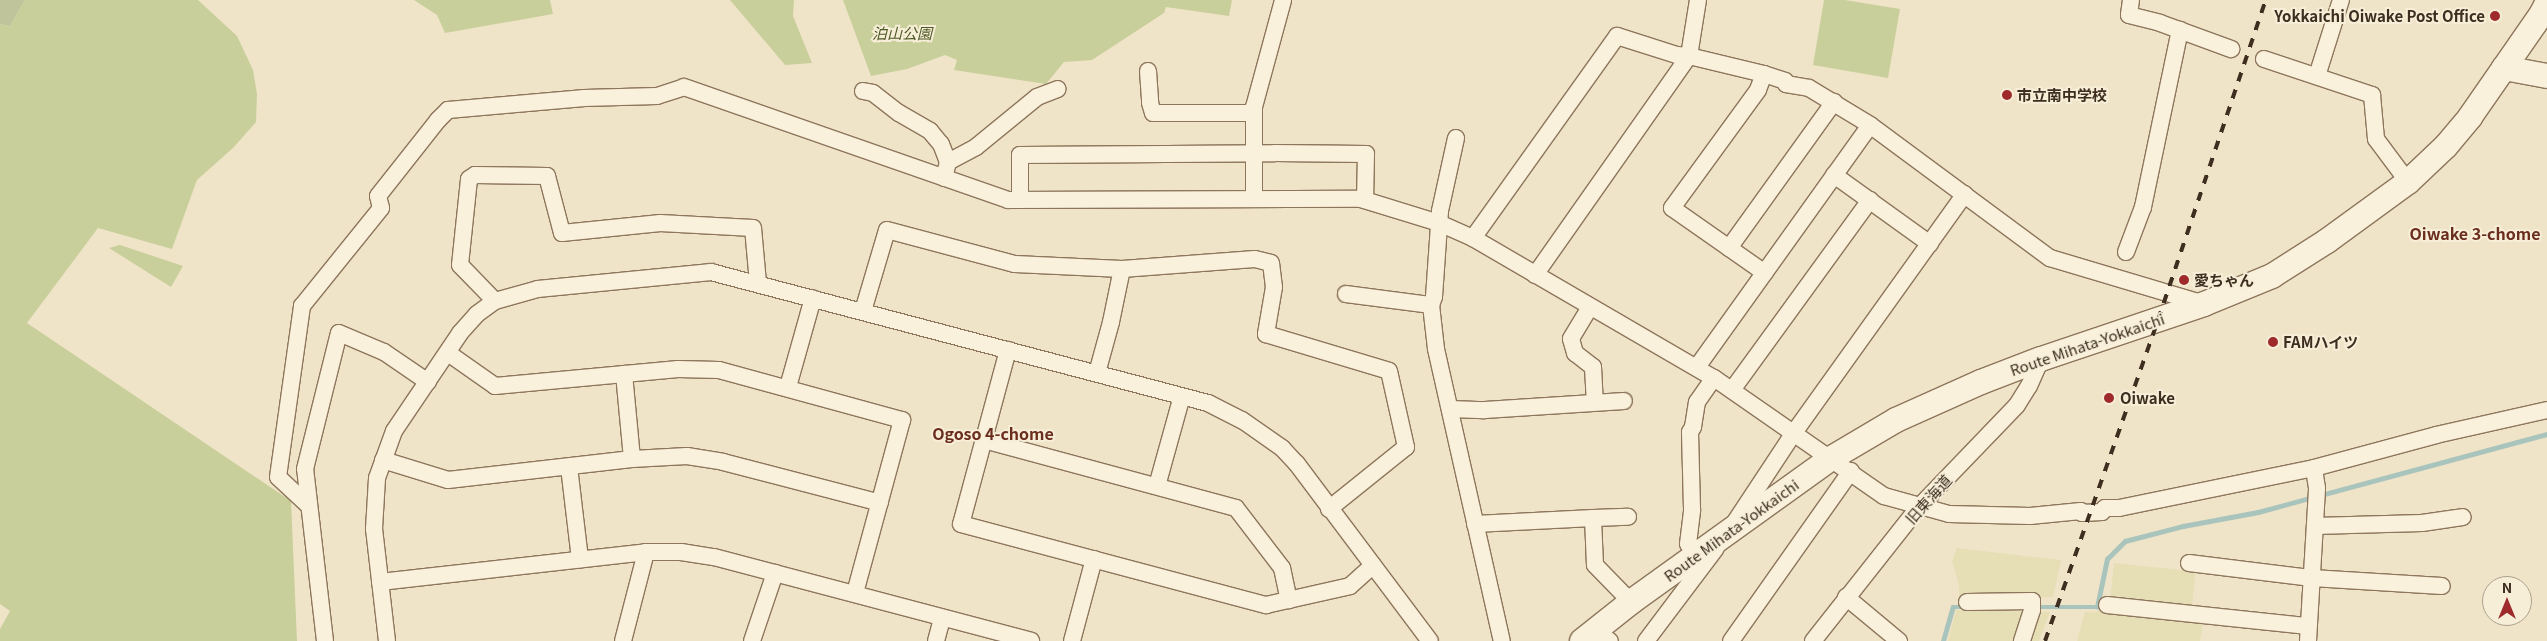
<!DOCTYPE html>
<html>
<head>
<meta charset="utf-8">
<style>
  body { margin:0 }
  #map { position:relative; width:2547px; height:641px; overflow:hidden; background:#f0e4c8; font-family:Georgia,"Noto Sans JP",serif }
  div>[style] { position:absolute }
  .farmland>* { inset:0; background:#e6deb5; transform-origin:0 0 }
  .green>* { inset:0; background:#c9cf9b }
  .cemetery>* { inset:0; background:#bfc49a }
  .stream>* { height:4.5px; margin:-2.25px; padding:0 2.25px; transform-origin:2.25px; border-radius:2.25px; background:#a9c4bc }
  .roads { filter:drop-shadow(1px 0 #8d765c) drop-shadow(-1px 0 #8d765c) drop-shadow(0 1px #8d765c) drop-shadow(0 -1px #8d765c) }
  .street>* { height:16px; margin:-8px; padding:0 8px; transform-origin:8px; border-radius:8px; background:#faf1dc }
  .secondary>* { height:24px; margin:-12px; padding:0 12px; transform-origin:12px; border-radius:12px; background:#faf1dc }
  .rail>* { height:4px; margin-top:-2px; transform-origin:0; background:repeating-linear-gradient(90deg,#3d2e20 0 9px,transparent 0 18px) }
  .dots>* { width:14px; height:14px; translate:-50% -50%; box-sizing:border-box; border:2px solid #f7eed8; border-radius:50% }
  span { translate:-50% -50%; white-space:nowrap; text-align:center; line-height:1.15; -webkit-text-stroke:4px #f7eed8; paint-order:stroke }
  .poi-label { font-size:15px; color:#3d2e20; font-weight:700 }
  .right { translate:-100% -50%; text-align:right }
  .left { translate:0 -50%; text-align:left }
  .park-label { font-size:15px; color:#4d5a26; font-style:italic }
  .street-label { font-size:15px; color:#3d2e20 }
  .neighbourhood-label { font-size:16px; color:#6b2e1e; font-weight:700 }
  .north { position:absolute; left:2482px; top:576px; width:50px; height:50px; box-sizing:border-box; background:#f7eed8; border:1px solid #ada18e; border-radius:50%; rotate:0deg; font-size:14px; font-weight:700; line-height:20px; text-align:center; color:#3d2e20 }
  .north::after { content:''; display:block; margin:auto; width:18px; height:22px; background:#9e2a2b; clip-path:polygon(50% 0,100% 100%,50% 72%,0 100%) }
</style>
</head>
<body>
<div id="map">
  <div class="farmland">
    <div style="clip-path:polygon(1957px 548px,2061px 560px,2053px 597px,1959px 598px,1959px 585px,1952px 561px)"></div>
    <div style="left:2114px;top:563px;width:82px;height:34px;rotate:6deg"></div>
    <div style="clip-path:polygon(1956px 610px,2050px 612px,2039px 641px,1948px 641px)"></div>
    <div style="clip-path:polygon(2111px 611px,2203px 623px,2200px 641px,2077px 641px,2085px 612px)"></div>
  </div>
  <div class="green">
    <div style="clip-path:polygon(25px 0,198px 0,237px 36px,253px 70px,257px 94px,256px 122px,233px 148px,197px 180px,172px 249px,98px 228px,27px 323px,291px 501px,297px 641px,0 641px,0 629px,10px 611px,0 604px,0 24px,10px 26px)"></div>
    <div style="clip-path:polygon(414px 0,550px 0,553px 14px,445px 33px,437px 15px)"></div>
    <div style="clip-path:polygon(730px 0,794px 0,793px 16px,812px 63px,785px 65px)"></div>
    <div style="clip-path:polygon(843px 0,1232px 0,1229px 16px,1166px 7px,1164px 13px,1092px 60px,1064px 62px,1046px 84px,954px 70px,957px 60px,945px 55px,907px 69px,871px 76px)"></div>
    <div style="clip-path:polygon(1824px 0,1845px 0,1900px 9px,1888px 78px,1813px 65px)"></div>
    <div style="clip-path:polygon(120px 245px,183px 266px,171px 287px,109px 248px)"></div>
  </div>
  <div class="cemetery">
    <div style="clip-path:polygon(0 0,25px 0,10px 26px,0 24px)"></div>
  </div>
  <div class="stream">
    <div style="left:2040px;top:607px;width:57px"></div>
    <div style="left:2097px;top:607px;width:49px;rotate:-78.2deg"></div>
    <div style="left:2107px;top:559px;width:25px;rotate:-45deg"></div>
    <div style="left:2125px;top:541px;width:60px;rotate:-14.5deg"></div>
    <div style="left:2183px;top:526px;width:76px;rotate:-10.6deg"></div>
    <div style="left:2258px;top:512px;width:299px;rotate:-15.1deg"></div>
    <div style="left:1943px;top:641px;width:35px;rotate:-74deg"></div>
    <div style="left:1953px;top:607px;width:14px"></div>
  </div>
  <div class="roads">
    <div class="street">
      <div style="left:2131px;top:0;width:15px;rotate:98deg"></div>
      <div style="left:2129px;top:15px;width:32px;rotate:14deg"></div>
      <div style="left:2160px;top:23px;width:76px;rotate:20.1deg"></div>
      <div style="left:2264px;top:59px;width:114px;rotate:18.4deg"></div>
      <div style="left:2372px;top:95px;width:44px;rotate:84.8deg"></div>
      <div style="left:2376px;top:139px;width:54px;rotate:53.3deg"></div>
      <div style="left:1148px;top:71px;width:32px;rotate:86deg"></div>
      <div style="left:1150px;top:103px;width:10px;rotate:73deg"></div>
      <div style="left:1153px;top:113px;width:101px"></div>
      <div style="left:1764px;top:74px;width:17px;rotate:111deg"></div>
      <div style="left:1758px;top:90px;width:146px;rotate:126.1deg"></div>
      <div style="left:1672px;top:208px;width:113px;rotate:35deg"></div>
      <div style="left:2317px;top:76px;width:80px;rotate:-72.5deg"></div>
      <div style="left:863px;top:91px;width:10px;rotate:11deg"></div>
      <div style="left:873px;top:93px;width:33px;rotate:38deg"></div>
      <div style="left:899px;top:113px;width:36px;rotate:30deg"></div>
      <div style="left:930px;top:131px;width:17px;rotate:50deg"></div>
      <div style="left:941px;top:144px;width:19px;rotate:69deg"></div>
      <div style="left:1456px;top:138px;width:75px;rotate:102.4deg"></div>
      <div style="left:1440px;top:211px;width:86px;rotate:94deg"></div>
      <div style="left:1434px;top:297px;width:9px;rotate:111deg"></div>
      <div style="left:1431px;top:305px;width:44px;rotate:83.5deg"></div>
      <div style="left:1436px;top:349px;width:299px;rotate:77.3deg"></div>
      <div style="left:1834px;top:175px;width:118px;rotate:35.7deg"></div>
      <div style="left:944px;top:178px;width:16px;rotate:-76deg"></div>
      <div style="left:948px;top:162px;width:32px;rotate:-28deg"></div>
      <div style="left:976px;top:147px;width:79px;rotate:-39.3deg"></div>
      <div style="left:1037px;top:97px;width:22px;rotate:-21deg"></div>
      <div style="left:1254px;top:198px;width:91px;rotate:-90deg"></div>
      <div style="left:1254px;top:107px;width:111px;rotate:-74.8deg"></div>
      <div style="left:1020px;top:200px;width:45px;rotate:-90deg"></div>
      <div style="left:1020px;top:155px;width:255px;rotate:-0.4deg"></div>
      <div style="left:1275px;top:153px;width:91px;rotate:0.6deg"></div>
      <div style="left:1366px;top:154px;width:46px;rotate:91.2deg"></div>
      <div style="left:1473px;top:238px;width:248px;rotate:-54.5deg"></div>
      <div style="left:1617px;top:36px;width:63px;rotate:17.6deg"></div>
      <div style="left:1677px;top:55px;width:12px;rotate:5deg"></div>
      <div style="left:1689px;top:56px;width:77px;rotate:13.5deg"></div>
      <div style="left:1764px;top:74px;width:22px;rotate:18deg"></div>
      <div style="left:1785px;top:81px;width:3px;rotate:72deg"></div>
      <div style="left:1786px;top:84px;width:23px;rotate:10deg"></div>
      <div style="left:1809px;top:88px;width:71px;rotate:31.2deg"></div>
      <div style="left:1870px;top:125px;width:224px;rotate:36.5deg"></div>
      <div style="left:2050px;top:258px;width:161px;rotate:16.6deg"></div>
      <div style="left:1729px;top:248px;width:180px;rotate:-54.3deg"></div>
      <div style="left:2126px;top:252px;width:48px;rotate:-69.3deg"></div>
      <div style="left:2143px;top:207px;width:181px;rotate:-78.2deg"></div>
      <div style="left:1535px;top:275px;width:268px;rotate:-54.9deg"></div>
      <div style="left:1689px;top:56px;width:57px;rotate:-80.9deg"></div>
      <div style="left:1346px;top:294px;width:86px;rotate:7.4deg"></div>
      <div style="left:495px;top:301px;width:50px;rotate:-134.2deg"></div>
      <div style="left:460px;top:265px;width:86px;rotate:-84deg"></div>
      <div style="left:469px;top:179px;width:7px;rotate:-34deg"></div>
      <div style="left:475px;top:175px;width:72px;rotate:0.8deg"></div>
      <div style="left:547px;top:176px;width:59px;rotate:75.3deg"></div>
      <div style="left:562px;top:233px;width:99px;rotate:-5.8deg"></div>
      <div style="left:660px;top:223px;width:93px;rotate:3.1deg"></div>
      <div style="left:753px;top:228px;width:55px;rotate:84.8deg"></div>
      <div style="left:1590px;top:307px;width:37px;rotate:121deg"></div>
      <div style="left:1571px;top:339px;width:15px;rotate:74deg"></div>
      <div style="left:1575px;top:353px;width:23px;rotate:38deg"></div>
      <div style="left:1593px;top:367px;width:35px;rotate:87deg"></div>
      <div style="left:863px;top:311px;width:84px;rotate:-73.5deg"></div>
      <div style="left:887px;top:230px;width:132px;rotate:14.9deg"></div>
      <div style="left:1015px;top:264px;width:107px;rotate:2.7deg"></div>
      <div style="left:1122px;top:269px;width:133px;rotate:-4.3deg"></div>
      <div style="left:1255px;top:259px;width:16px;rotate:14deg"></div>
      <div style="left:1271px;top:263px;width:24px;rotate:83deg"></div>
      <div style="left:1274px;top:287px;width:48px;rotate:99.7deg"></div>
      <div style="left:1266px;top:334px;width:128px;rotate:16.7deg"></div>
      <div style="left:1389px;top:371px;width:78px;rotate:77.4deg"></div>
      <div style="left:1406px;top:447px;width:99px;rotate:141.2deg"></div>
      <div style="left:1008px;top:350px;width:180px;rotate:105.1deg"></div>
      <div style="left:961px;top:524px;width:316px;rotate:14.9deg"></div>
      <div style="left:1266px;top:605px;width:86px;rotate:-12.7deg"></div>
      <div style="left:1350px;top:586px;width:31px;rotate:-42deg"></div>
      <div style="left:448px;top:353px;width:57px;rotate:35.1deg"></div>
      <div style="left:495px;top:386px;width:184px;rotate:-5.3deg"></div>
      <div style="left:678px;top:369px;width:41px;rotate:1.4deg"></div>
      <div style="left:719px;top:370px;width:190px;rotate:15.3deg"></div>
      <div style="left:902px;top:420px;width:179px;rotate:105.2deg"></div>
      <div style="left:1697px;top:367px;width:297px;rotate:-54.4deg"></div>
      <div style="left:1097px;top:373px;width:53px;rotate:-74.6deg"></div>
      <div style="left:1111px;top:322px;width:54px;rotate:-78.3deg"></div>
      <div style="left:624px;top:374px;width:85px;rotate:84.6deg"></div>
      <div style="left:788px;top:387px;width:92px;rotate:-74.3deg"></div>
      <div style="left:1732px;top:390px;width:235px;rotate:-54deg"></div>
      <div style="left:1450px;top:409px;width:35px;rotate:2deg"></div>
      <div style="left:1485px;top:410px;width:139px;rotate:-3.7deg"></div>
      <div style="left:984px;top:440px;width:261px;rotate:15.1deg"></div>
      <div style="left:1236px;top:508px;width:76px;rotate:52.5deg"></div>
      <div style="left:1282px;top:568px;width:33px;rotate:78deg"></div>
      <div style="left:383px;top:460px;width:68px;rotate:17.1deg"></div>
      <div style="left:448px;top:480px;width:185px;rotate:-6.5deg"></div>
      <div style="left:632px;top:459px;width:55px;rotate:-3.1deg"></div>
      <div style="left:687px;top:456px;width:36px;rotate:9deg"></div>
      <div style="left:723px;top:462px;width:162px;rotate:14.6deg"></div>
      <div style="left:569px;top:467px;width:93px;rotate:83.2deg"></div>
      <div style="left:1157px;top:486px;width:93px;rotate:-74.5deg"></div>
      <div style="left:309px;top:506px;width:42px;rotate:-136.9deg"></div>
      <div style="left:278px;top:477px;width:173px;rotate:-82deg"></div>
      <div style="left:302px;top:306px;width:126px;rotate:-51.1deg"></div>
      <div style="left:381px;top:208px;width:12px;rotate:-104deg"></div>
      <div style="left:378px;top:196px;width:97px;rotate:-51.7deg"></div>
      <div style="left:438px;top:120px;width:14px;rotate:-45deg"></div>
      <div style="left:448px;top:110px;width:137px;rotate:-5deg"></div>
      <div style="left:584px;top:98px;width:73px;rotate:-1.6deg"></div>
      <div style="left:657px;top:96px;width:28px;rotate:-18deg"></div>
      <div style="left:684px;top:87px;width:343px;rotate:19.2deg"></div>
      <div style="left:1008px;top:200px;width:353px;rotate:-0.2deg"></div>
      <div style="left:1361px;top:199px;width:82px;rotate:17.1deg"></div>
      <div style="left:1439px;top:223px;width:37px;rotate:24deg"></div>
      <div style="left:1473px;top:238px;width:279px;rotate:30.2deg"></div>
      <div style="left:1714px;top:378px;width:207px;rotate:34.8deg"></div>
      <div style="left:1884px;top:496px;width:67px;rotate:15.5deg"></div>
      <div style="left:1949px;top:514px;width:81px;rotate:1.4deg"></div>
      <div style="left:2030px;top:516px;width:51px;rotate:-5.6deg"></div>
      <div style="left:2081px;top:511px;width:2px;rotate:63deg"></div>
      <div style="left:2082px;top:513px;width:20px;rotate:-3deg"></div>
      <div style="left:2102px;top:512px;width:5px;rotate:-53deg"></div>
      <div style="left:2105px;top:508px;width:14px"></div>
      <div style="left:2119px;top:508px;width:199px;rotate:-11.6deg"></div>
      <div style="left:2314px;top:468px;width:126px;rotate:-15.1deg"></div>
      <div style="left:2436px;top:435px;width:114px;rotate:-12.7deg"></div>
      <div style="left:1593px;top:518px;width:35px;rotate:-2deg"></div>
      <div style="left:1735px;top:522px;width:105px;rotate:-56.6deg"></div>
      <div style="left:1793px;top:434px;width:295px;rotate:-54.4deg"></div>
      <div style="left:1475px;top:524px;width:118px;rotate:-2.9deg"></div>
      <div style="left:1593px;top:518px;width:47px;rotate:87.6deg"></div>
      <div style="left:1595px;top:565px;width:52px;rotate:45.8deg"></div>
      <div style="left:2315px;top:526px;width:107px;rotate:-1.6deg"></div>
      <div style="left:2422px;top:523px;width:41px;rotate:-8.3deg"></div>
      <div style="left:1701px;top:552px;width:15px;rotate:-148deg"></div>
      <div style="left:1688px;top:544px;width:35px;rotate:-83deg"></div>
      <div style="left:1692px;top:509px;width:77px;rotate:-91.5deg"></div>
      <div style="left:1690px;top:432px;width:6px;rotate:-59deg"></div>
      <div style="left:1693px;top:427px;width:25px;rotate:-81deg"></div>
      <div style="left:1697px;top:402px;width:29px;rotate:-55deg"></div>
      <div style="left:2189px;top:563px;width:124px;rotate:7deg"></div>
      <div style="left:2312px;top:578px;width:130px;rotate:3.5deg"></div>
      <div style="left:380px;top:582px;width:268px;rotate:-6.4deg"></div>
      <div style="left:646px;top:552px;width:35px"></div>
      <div style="left:681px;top:552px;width:33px;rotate:9deg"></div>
      <div style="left:714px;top:557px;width:328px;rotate:14.8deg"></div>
      <div style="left:1846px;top:597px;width:69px;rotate:39.7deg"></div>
      <div style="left:1967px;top:602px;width:65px;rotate:-0.9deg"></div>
      <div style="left:2032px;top:601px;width:9px;rotate:90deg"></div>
      <div style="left:2032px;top:610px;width:33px;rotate:108deg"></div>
      <div style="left:2107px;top:605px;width:202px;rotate:6deg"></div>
      <div style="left:1596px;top:631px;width:17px;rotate:36deg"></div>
      <div style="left:325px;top:641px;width:173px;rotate:-96.6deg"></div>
      <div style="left:305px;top:469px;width:140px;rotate:-76deg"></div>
      <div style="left:339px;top:333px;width:49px;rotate:22.9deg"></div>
      <div style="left:384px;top:352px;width:53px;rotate:34.3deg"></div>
      <div style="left:387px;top:641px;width:113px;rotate:-96.6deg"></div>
      <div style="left:374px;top:529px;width:51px;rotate:-86.6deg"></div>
      <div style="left:377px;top:478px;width:50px;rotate:-70.1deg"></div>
      <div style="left:394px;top:431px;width:118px;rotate:-56deg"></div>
      <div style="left:460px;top:333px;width:25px;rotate:-48deg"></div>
      <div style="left:477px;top:314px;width:22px;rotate:-36deg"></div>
      <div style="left:495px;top:301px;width:45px;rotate:-15.6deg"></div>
      <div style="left:538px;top:289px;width:174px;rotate:-5.6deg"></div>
      <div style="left:711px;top:272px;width:514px;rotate:14.77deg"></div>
      <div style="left:1208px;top:403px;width:38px;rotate:27deg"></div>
      <div style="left:1242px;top:420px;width:49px;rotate:35deg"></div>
      <div style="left:1282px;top:448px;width:22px;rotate:47deg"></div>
      <div style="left:1297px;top:464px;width:221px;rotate:53.1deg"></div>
      <div style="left:623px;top:641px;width:92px;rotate:-75.5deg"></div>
      <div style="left:752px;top:641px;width:72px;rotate:-71.3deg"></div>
      <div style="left:936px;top:641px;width:24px;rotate:-75deg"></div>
      <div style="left:1072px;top:641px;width:85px;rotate:-75deg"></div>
      <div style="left:1646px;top:641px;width:116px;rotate:-53deg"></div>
      <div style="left:1731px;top:641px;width:208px;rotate:-54.8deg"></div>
      <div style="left:1813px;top:641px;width:171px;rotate:-51.7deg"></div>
      <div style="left:1919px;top:507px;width:141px;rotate:-46.1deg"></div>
      <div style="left:2017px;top:405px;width:22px;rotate:-58deg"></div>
      <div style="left:2029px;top:386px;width:30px;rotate:-66deg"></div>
      <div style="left:2308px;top:641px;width:153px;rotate:-86.6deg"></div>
      <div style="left:2317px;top:488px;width:20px;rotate:-99deg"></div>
    </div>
    <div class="secondary">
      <div style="left:2504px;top:68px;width:44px;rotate:10.5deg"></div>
      <div style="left:1582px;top:641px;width:63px;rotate:-38.5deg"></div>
      <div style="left:1631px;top:602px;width:245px;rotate:-35.7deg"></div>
      <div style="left:1830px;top:459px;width:77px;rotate:-30.6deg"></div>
      <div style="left:1896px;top:420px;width:93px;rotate:-24.1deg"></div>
      <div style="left:1981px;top:382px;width:64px;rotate:-21deg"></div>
      <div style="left:2041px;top:359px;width:172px;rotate:-18.6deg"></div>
      <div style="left:2204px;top:304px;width:74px;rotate:-22.4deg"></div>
      <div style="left:2272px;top:276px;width:65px;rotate:-32.5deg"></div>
      <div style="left:2327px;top:241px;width:100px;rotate:-36.1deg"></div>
      <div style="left:2408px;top:182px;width:52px;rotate:-43.5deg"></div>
      <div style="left:2446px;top:146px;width:38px;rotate:-50deg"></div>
      <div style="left:2470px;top:117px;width:124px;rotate:-55.2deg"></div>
      <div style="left:2541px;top:15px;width:13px;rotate:-63deg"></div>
    </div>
  </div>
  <div class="rail">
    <div style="left:2045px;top:641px;width:340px;rotate:-70.6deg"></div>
    <div style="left:2158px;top:320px;width:338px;rotate:-71.4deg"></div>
  </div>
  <div class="dots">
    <div style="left:2495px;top:16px;background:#9e2a2b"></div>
    <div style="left:2007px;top:95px;background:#9e2a2b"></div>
    <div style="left:2184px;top:280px;background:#9e2a2b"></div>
    <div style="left:2273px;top:342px;background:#9e2a2b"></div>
    <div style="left:2109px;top:398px;background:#9e2a2b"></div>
  </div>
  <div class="poi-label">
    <span class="right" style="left:2485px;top:16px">Yokkaichi Oiwake Post Office</span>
    <span class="left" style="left:2017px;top:95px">市立南中学校</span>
    <span class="left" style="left:2194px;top:280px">愛ちゃん</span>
    <span class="left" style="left:2283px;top:342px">FAMハイツ</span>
    <span class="left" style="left:2120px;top:398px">Oiwake</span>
  </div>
  <div class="park-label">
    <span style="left:902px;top:33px">泊山公園</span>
  </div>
  <div class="street-label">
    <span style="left:2087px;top:344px;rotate:-19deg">Route Mihata-Yokkaichi</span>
    <span style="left:1928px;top:499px;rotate:-48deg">旧東海道</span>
    <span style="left:1731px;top:530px;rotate:-36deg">Route Mihata-Yokkaichi</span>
  </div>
  <div class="neighbourhood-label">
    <span style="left:2475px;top:233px">Oiwake 3-chome</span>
    <span style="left:993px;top:433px">Ogoso 4-chome</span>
  </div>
  <div class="north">N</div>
</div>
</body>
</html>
